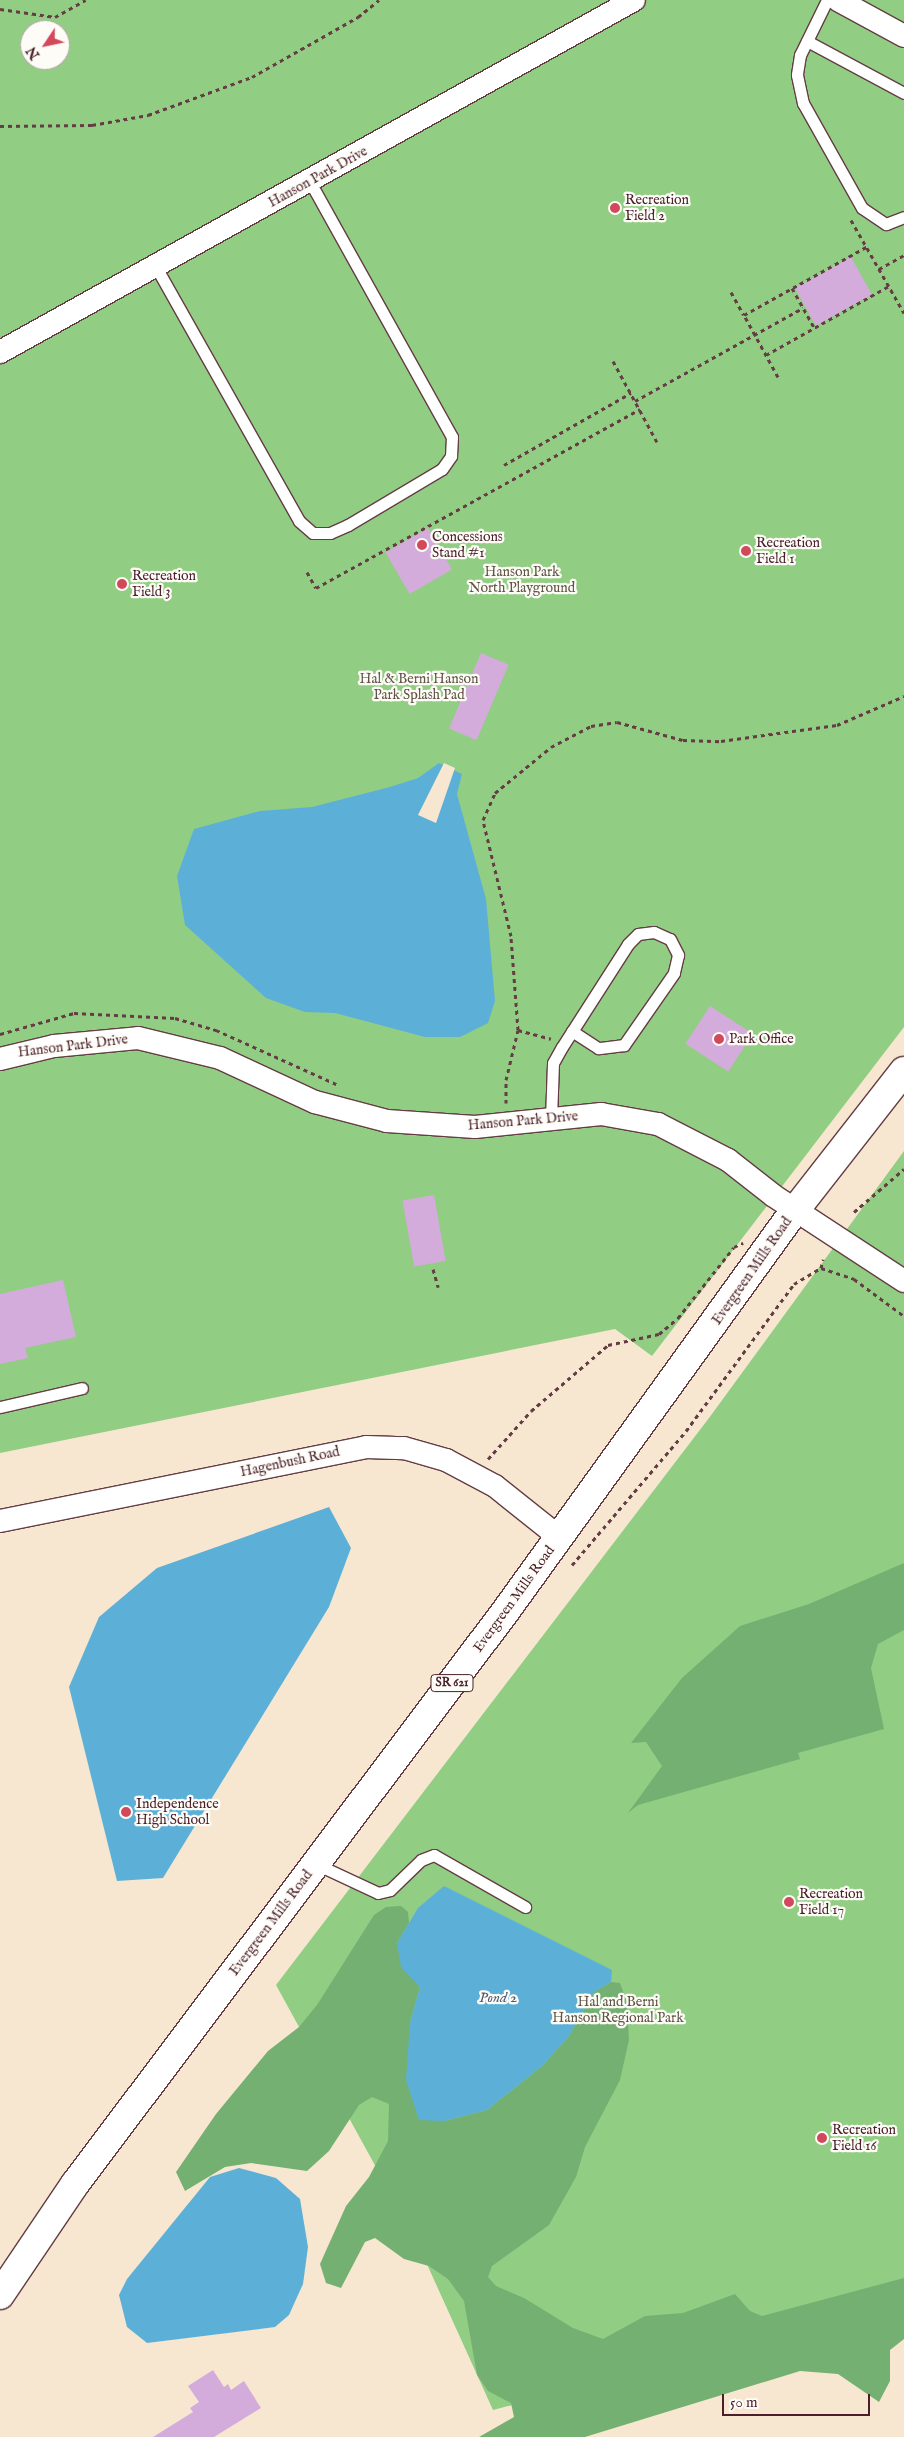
<!DOCTYPE html>
<html>
<head>
<meta charset="utf-8">
<style>
  body { margin:0 }
  #map { position:relative; width:904px; height:2437px; overflow:hidden; background:#f7e7d1; font-family:"IM FELL English",serif }
  div>[style] { position:absolute }
  .green>* { inset:0; background:#91cd83 }
  .forest>* { inset:0; background:#74b071 }
  .water>* { inset:0; background:#5cb0d8 }
  .pier>* { inset:0; background:#f7e7d1 }
  .building>* { inset:0; background:#d3acdc; transform-origin:0 0 }
  .path>* { height:3px; margin-top:-1.5px; transform-origin:0; background:repeating-linear-gradient(90deg,#643d44 0 4px,transparent 0 8px) }
  .roads { filter:drop-shadow(1px 0 #643d44) drop-shadow(-1px 0 #643d44) drop-shadow(0 1px #643d44) drop-shadow(0 -1px #643d44) }
  .service>* { height:11px; margin:-5.5px; padding:0 5.5px; transform-origin:5.5px; border-radius:5.5px; background:#fff }
  .minor>* { height:22px; margin:-11px; padding:0 11px; transform-origin:11px; border-radius:11px; background:#fff }
  .primary>* { height:28px; margin:-14px; padding:0 14px; transform-origin:14px; border-radius:14px; background:#fff }
  .dots>* { width:14px; height:14px; translate:-50% -50%; box-sizing:border-box; border:2px solid #fdfcf7; border-radius:50% }
  span { translate:-50% -50%; white-space:nowrap; text-align:center; line-height:1.15; -webkit-text-stroke:4.5px #fdfcf7; paint-order:stroke }
  .shield-label span { padding:1px 4px; background:#fdfcf7; border:1px solid; border-radius:4px; -webkit-text-stroke-width:0 }
  .shield-label { font-size:12px; color:#4a1f2b; font-weight:700 }
  .street-label { font-size:14px; color:#4a1f2b }
  .poi-label { font-size:14px; color:#4a1f2b }
  .left { translate:0 -50%; text-align:left }
  .park-label { font-size:14px; color:#5f5345 }
  .water-label { font-size:15px; color:#515970; font-style:italic }
  .north { position:absolute; left:20px; top:20px; width:50px; height:50px; box-sizing:border-box; background:#fdfcf7; border:1px solid #b5a4a5; border-radius:50%; rotate:236deg; font-size:14px; font-weight:700; line-height:20px; text-align:center; color:#4a1f2b }
  .north::after { content:''; display:block; margin:auto; width:18px; height:22px; background:#d1495b; clip-path:polygon(50% 0,100% 100%,50% 72%,0 100%) }
  .scale { position:absolute; left:722px; top:2394px; width:148px; height:22px; box-sizing:border-box; border:2px solid #4a1f2b; border-top:0; padding-left:6px; font-size:15px; line-height:18px; white-space:nowrap; color:#4a1f2b; -webkit-text-stroke:4px #fdfcf7; paint-order:stroke }
</style>
</head>
<body>
<div id="map">
  <div class="green">
    <div style="clip-path:polygon(evenodd,0 0,904px 0,904px 1027px,652px 1356px,615px 1329px,0 1453px,0 0,30px 30px,60px 30px,60px 60px,30px 60px,30px 30px)"></div>
    <div style="clip-path:polygon(904px 1151px,904px 2304px,493px 2410px,416px 2240px,276px 1985px,709px 1418px)"></div>
  </div>
  <div class="forest">
    <div style="clip-path:polygon(904px 1563px,904px 1630px,878px 1644px,871px 1668px,884px 1729px,798px 1753px,800px 1759px,638px 1805px,628px 1813px,662px 1766px,646px 1742px,631px 1743px,682px 1678px,740px 1626px,809px 1604px)"></div>
    <div style="clip-path:polygon(401px 1906px,408px 1912px,409px 1923px,397px 1943px,420px 1987px,410px 2023px,444px 2121px,487px 2110px,543px 2065px,569px 2036px,594px 1992px,611px 1982px,620px 1983px,627px 2002px,629px 2040px,620px 2080px,585px 2147px,576px 2177px,549px 2225px,492px 2266px,488px 2277px,496px 2286px,524px 2298px,573px 2328px,603px 2339px,645px 2316px,683px 2313px,735px 2294px,750px 2311px,762px 2316px,904px 2278px,904px 2339px,890px 2350px,890px 2381px,879px 2402px,838px 2374px,800px 2371px,585px 2437px,479px 2437px,514px 2417px,511px 2403px,488px 2391px,477px 2375px,464px 2301px,448px 2279px,429px 2266px,404px 2259px,375px 2238px,365px 2242px,341px 2288px,326px 2283px,320px 2264px,346px 2206px,369px 2177px,388px 2141px,389px 2104px,372px 2097px,359px 2105px,329px 2151px,307px 2171px,251px 2163px,225px 2167px,185px 2191px,176px 2172px,216px 2114px,268px 2051px,299px 2027px,317px 2005px,374px 1915px,386px 1907px)"></div>
  </div>
  <div class="water">
    <div style="clip-path:polygon(439px 763px,462px 774px,457px 794px,486px 899px,495px 1001px,488px 1023px,460px 1037px,425px 1037px,335px 1013px,305px 1012px,266px 998px,185px 925px,177px 876px,194px 829px,260px 811px,312px 807px,390px 787px,418px 778px)"></div>
    <div style="clip-path:polygon(329px 1507px,351px 1548px,329px 1607px,163px 1878px,117px 1881px,69px 1687px,99px 1617px,157px 1568px)"></div>
    <div style="clip-path:polygon(444px 1886px,612px 1970px,611px 1982px,594px 1992px,569px 2036px,543px 2065px,487px 2110px,444px 2121px,419px 2120px,406px 2080px,410px 2023px,420px 1987px,401px 1967px,397px 1943px,418px 1908px)"></div>
    <div style="clip-path:polygon(239px 2168px,276px 2178px,300px 2199px,308px 2247px,303px 2284px,289px 2315px,275px 2327px,147px 2343px,127px 2327px,119px 2295px,127px 2279px,210px 2177px)"></div>
  </div>
  <div class="pier">
    <div style="clip-path:polygon(444px 763px,455px 768px,436px 823px,418px 815px)"></div>
  </div>
  <div class="building">
    <div style="left:851px;top:257px;width:43px;height:64px;rotate:61deg"></div>
    <div style="left:428px;top:528px;width:48px;height:49px;rotate:60deg"></div>
    <div style="left:481px;top:653px;width:30px;height:82px;rotate:23deg"></div>
    <div style="left:710px;top:1006px;width:51px;height:45px;rotate:33deg"></div>
    <div style="left:434px;top:1195px;width:67px;height:32px;rotate:80deg"></div>
    <div style="clip-path:polygon(63px 1280px,76px 1337px,25px 1348px,28px 1358px,0 1364px,0 1294px)"></div>
    <div style="clip-path:polygon(213px 2370px,224px 2387px,228px 2384px,231px 2390px,244px 2381px,261px 2408px,214px 2437px,153px 2437px,193px 2412px,190px 2408px,199px 2402px,188px 2386px)"></div>
  </div>
  <div class="path">
    <div style="left:0;top:9px;width:56px;rotate:8.3deg"></div>
    <div style="left:55px;top:17px;width:35px;rotate:-29deg"></div>
    <div style="left:0;top:126px;width:92px;rotate:-0.6deg"></div>
    <div style="left:92px;top:125px;width:57px;rotate:-10.1deg"></div>
    <div style="left:148px;top:115px;width:111px;rotate:-20.1deg"></div>
    <div style="left:252px;top:77px;width:122px;rotate:-29.5deg"></div>
    <div style="left:358px;top:17px;width:27px;rotate:-39deg"></div>
    <div style="left:851px;top:220px;width:107px;rotate:60.3deg"></div>
    <div style="left:879px;top:269px;width:29px;rotate:-29deg"></div>
    <div style="left:792px;top:288px;width:47px;rotate:60.7deg"></div>
    <div style="left:731px;top:292px;width:26px;rotate:61deg"></div>
    <div style="left:766px;top:355px;width:141px;rotate:-29.3deg"></div>
    <div style="left:613px;top:361px;width:92px;rotate:61.5deg"></div>
    <div style="left:778px;top:377px;width:71px;rotate:-118.7deg"></div>
    <div style="left:744px;top:315px;width:140px;rotate:-29.1deg"></div>
    <div style="left:635px;top:401px;width:192px;rotate:-29deg"></div>
    <div style="left:504px;top:465px;width:146px;rotate:-29.6deg"></div>
    <div style="left:307px;top:572px;width:18px;rotate:61deg"></div>
    <div style="left:316px;top:588px;width:370px;rotate:-28.9deg"></div>
    <div style="left:518px;top:1030px;width:34px;rotate:15deg"></div>
    <div style="left:0;top:1034px;width:77px;rotate:-15.8deg"></div>
    <div style="left:74px;top:1013px;width:101px;rotate:2.8deg"></div>
    <div style="left:175px;top:1018px;width:43px;rotate:16.3deg"></div>
    <div style="left:216px;top:1030px;width:132px;rotate:24.2deg"></div>
    <div style="left:506px;top:1103px;width:23px;rotate:-90deg"></div>
    <div style="left:506px;top:1080px;width:51px;rotate:-76.5deg"></div>
    <div style="left:518px;top:1030px;width:94px;rotate:-94.3deg"></div>
    <div style="left:511px;top:936px;width:119px;rotate:-103.6deg"></div>
    <div style="left:483px;top:820px;width:30px;rotate:-66deg"></div>
    <div style="left:495px;top:793px;width:72px;rotate:-39.4deg"></div>
    <div style="left:551px;top:747px;width:45px;rotate:-27.7deg"></div>
    <div style="left:591px;top:726px;width:26px;rotate:-9deg"></div>
    <div style="left:617px;top:722px;width:68px;rotate:15.3deg"></div>
    <div style="left:683px;top:740px;width:38px;rotate:2deg"></div>
    <div style="left:721px;top:741px;width:117px;rotate:-7.9deg"></div>
    <div style="left:837px;top:725px;width:73px;rotate:-23.4deg"></div>
    <div style="left:854px;top:1212px;width:66px;rotate:-40.7deg"></div>
    <div style="left:821px;top:1268px;width:35px;rotate:18deg"></div>
    <div style="left:854px;top:1279px;width:62px;rotate:36.5deg"></div>
    <div style="left:433px;top:1269px;width:19px;rotate:74deg"></div>
    <div style="left:488px;top:1459px;width:64px;rotate:-48.1deg"></div>
    <div style="left:531px;top:1411px;width:101px;rotate:-40.6deg"></div>
    <div style="left:608px;top:1345px;width:52px;rotate:-12.2deg"></div>
    <div style="left:659px;top:1334px;width:25px;rotate:-40deg"></div>
    <div style="left:678px;top:1318px;width:90px;rotate:-51.7deg"></div>
    <div style="left:734px;top:1247px;width:10px;rotate:-24deg"></div>
    <div style="left:572px;top:1565px;width:176px;rotate:-49.6deg"></div>
    <div style="left:686px;top:1431px;width:182px;rotate:-53.7deg"></div>
    <div style="left:794px;top:1284px;width:31px;rotate:-31deg"></div>
    <div style="left:821px;top:1268px;width:9px;rotate:-77deg"></div>
  </div>
  <div class="roads">
    <div class="service">
      <div style="left:827px;top:0;width:61px;rotate:116.1deg"></div>
      <div style="left:800px;top:55px;width:20px;rotate:99deg"></div>
      <div style="left:797px;top:75px;width:29px;rotate:78deg"></div>
      <div style="left:803px;top:103px;width:120px;rotate:60.7deg"></div>
      <div style="left:862px;top:208px;width:29px;rotate:34deg"></div>
      <div style="left:886px;top:224px;width:19px;rotate:-21deg"></div>
      <div style="left:807px;top:41px;width:110px;rotate:28.2deg"></div>
      <div style="left:156px;top:267px;width:291px;rotate:60.6deg"></div>
      <div style="left:299px;top:521px;width:18px;rotate:41deg"></div>
      <div style="left:313px;top:533px;width:17px"></div>
      <div style="left:330px;top:533px;width:20px;rotate:-24deg"></div>
      <div style="left:348px;top:525px;width:109px;rotate:-30.8deg"></div>
      <div style="left:442px;top:469px;width:16px;rotate:-55deg"></div>
      <div style="left:451px;top:456px;width:19px;rotate:-87deg"></div>
      <div style="left:452px;top:437px;width:292px;rotate:-119.1deg"></div>
      <div style="left:551px;top:1118px;width:55px;rotate:-87.9deg"></div>
      <div style="left:553px;top:1063px;width:18px;rotate:-61deg"></div>
      <div style="left:562px;top:1047px;width:122px;rotate:-57.3deg"></div>
      <div style="left:628px;top:944px;width:14px;rotate:-45deg"></div>
      <div style="left:638px;top:934px;width:16px;rotate:-7deg"></div>
      <div style="left:654px;top:932px;width:17px;rotate:24deg"></div>
      <div style="left:670px;top:939px;width:18px;rotate:63deg"></div>
      <div style="left:678px;top:955px;width:18px;rotate:103deg"></div>
      <div style="left:674px;top:973px;width:88px;rotate:124.8deg"></div>
      <div style="left:624px;top:1045px;width:26px;rotate:173deg"></div>
      <div style="left:598px;top:1048px;width:31px;rotate:-147deg"></div>
      <div style="left:0;top:1407px;width:84px;rotate:-13deg"></div>
      <div style="left:316px;top:1864px;width:68px;rotate:25.1deg"></div>
      <div style="left:378px;top:1893px;width:12px;rotate:-14deg"></div>
      <div style="left:390px;top:1890px;width:43px;rotate:-44.1deg"></div>
      <div style="left:421px;top:1860px;width:14px;rotate:-21deg"></div>
      <div style="left:434px;top:1855px;width:105px;rotate:29.7deg"></div>
    </div>
    <div class="minor">
      <div style="left:838px;top:0;width:75px;rotate:28.6deg"></div>
      <div style="left:0;top:352px;width:725px;rotate:-29.04deg"></div>
      <div style="left:0;top:1059px;width:56px;rotate:-13.5deg"></div>
      <div style="left:54px;top:1046px;width:84px;rotate:-5.4deg"></div>
      <div style="left:138px;top:1038px;width:84px;rotate:13.7deg"></div>
      <div style="left:220px;top:1058px;width:105px;rotate:24.9deg"></div>
      <div style="left:315px;top:1102px;width:74px;rotate:14.8deg"></div>
      <div style="left:387px;top:1121px;width:88px;rotate:3.9deg"></div>
      <div style="left:475px;top:1127px;width:127px;rotate:-5.9deg"></div>
      <div style="left:601px;top:1114px;width:58px;rotate:10deg"></div>
      <div style="left:658px;top:1124px;width:79px;rotate:27.2deg"></div>
      <div style="left:728px;top:1160px;width:58px;rotate:38deg"></div>
      <div style="left:774px;top:1196px;width:155px;rotate:33.2deg"></div>
      <div style="left:0;top:1521px;width:373px;rotate:-11.4deg"></div>
      <div style="left:366px;top:1447px;width:38px;rotate:2deg"></div>
      <div style="left:404px;top:1448px;width:44px;rotate:15.9deg"></div>
      <div style="left:446px;top:1460px;width:55px;rotate:28deg"></div>
      <div style="left:495px;top:1486px;width:82px;rotate:38.6deg"></div>
    </div>
    <div class="primary">
      <div style="left:0;top:2295px;width:134px;rotate:-56deg"></div>
      <div style="left:75px;top:2184px;width:716px;rotate:-53.07deg"></div>
      <div style="left:505px;top:1612px;width:497px;rotate:-54.2deg"></div>
      <div style="left:796px;top:1209px;width:175px;rotate:-52deg"></div>
    </div>
  </div>
  <div class="dots">
    <div style="left:615px;top:208px;background:#d1495b"></div>
    <div style="left:422px;top:545px;background:#d1495b"></div>
    <div style="left:746px;top:551px;background:#d1495b"></div>
    <div style="left:122px;top:584px;background:#d1495b"></div>
    <div style="left:719px;top:1039px;background:#d1495b"></div>
    <div style="left:126px;top:1812px;background:#d1495b"></div>
    <div style="left:789px;top:1902px;background:#d1495b"></div>
    <div style="left:822px;top:2138px;background:#d1495b"></div>
  </div>
  <div class="shield-label">
    <span style="left:452px;top:1683px">SR 621</span>
  </div>
  <div class="street-label">
    <span style="left:318px;top:177px;rotate:-29deg">Hanson Park Drive</span>
    <span style="left:73px;top:1046px;rotate:-7deg">Hanson Park Drive</span>
    <span style="left:523px;top:1121px;rotate:-5deg">Hanson Park Drive</span>
    <span style="left:752px;top:1271px;rotate:-55deg">Evergreen Mills Road</span>
    <span style="left:290px;top:1462px;rotate:-12deg">Hagenbush Road</span>
    <span style="left:514px;top:1599px;rotate:-54deg">Evergreen Mills Road</span>
    <span style="left:271px;top:1923px;rotate:-53deg">Evergreen Mills Road</span>
  </div>
  <div class="poi-label">
    <span class="left" style="left:625px;top:208px">Recreation<br>Field 2</span>
    <span class="left" style="left:432px;top:545px">Concessions<br>Stand #1</span>
    <span class="left" style="left:756px;top:551px">Recreation<br>Field 1</span>
    <span class="left" style="left:132px;top:584px">Recreation<br>Field 3</span>
    <span class="left" style="left:729px;top:1039px">Park Office</span>
    <span class="left" style="left:136px;top:1812px">Independence<br>High School</span>
    <span class="left" style="left:799px;top:1902px">Recreation<br>Field 17</span>
    <span class="left" style="left:832px;top:2138px">Recreation<br>Field 16</span>
  </div>
  <div class="park-label">
    <span style="left:522px;top:580px">Hanson Park<br>North Playground</span>
    <span style="left:419px;top:687px">Hal &amp; Berni Hanson<br>Park Splash Pad</span>
    <span style="left:618px;top:2010px">Hal and Berni<br>Hanson Regional Park</span>
  </div>
  <div class="water-label">
    <span style="left:498px;top:1998px">Pond 2</span>
  </div>
  <div class="north">N</div>
  <div class="scale">50 m</div>
</div>
</body>
</html>
